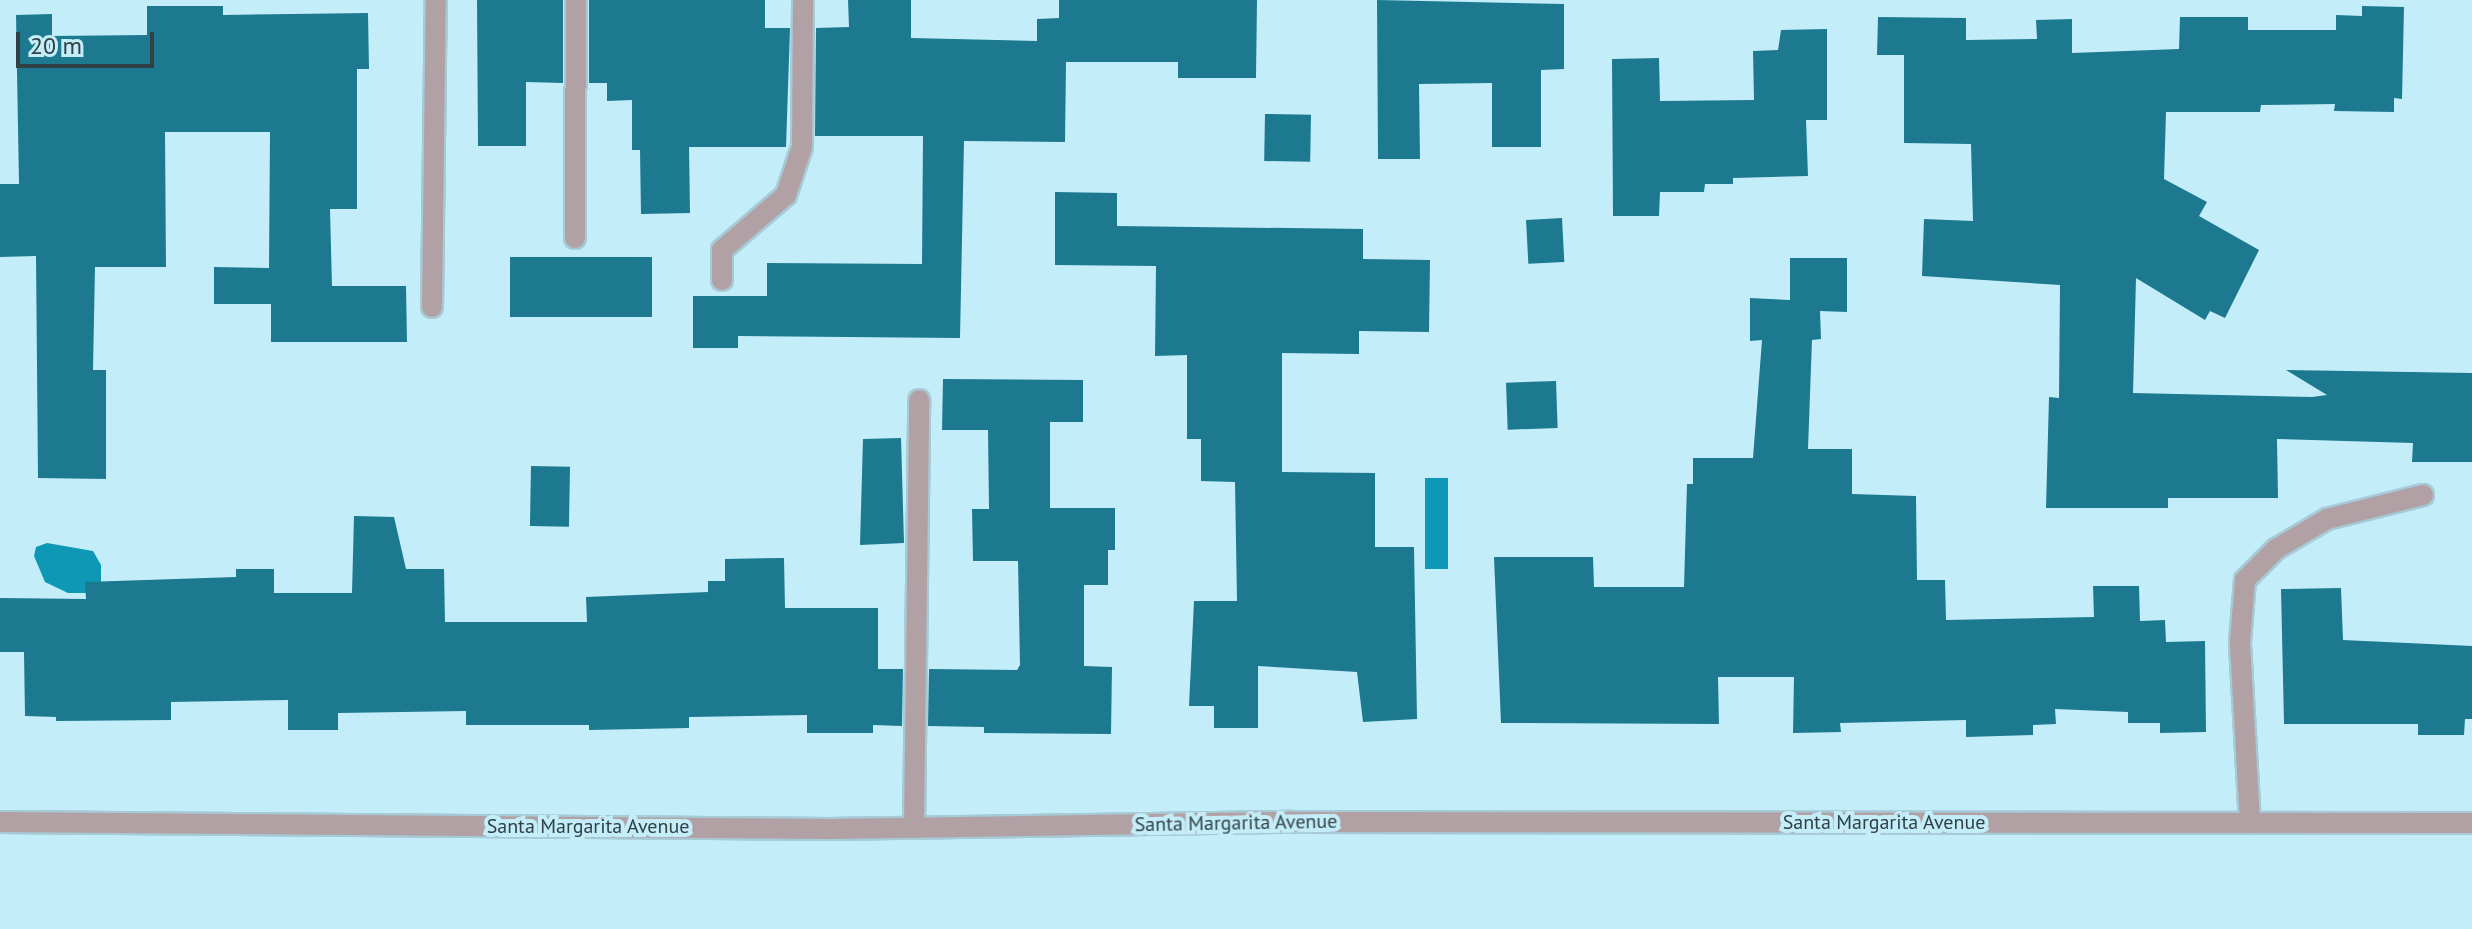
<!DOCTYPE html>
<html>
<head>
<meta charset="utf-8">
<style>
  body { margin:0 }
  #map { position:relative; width:2472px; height:929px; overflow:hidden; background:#c4edfa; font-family:"PT Sans",sans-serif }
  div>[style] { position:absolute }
  .water>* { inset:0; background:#0f98b6; transform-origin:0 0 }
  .building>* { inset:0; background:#1c7990; transform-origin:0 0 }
  .roads { filter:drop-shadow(2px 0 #a6cad6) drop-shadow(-2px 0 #a6cad6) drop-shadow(0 2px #a6cad6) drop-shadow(0 -2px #a6cad6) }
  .lane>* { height:20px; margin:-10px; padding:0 10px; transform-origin:10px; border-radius:10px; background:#b1a1a5 }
  .street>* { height:20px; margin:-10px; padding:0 10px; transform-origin:10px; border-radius:10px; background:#b1a1a5 }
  span { translate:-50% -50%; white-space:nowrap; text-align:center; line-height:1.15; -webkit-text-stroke:8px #c4edfa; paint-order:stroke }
  .street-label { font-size:20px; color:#304045 }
  .scale { position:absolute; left:16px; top:32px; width:138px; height:36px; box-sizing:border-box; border:4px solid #304045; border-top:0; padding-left:10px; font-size:24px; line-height:28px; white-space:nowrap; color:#304045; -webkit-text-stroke:6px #c4edfa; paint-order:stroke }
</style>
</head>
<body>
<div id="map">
  <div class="water">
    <div style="left:1448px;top:478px;width:91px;height:23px;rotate:90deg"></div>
    <div style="clip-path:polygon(47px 543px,93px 551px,101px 565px,101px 582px,86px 593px,68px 593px,45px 582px,34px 556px,36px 547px)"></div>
  </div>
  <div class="building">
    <div style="clip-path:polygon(477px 0,563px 0,563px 83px,526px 82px,526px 146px,478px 146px)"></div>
    <div style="clip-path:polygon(589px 0,765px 0,765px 28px,790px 28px,786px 147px,689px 147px,690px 213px,641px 214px,640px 150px,632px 150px,632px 100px,607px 101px,607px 83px,589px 83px)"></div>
    <div style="clip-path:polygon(848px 0,911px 0,911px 38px,1037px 41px,1037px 19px,1059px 18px,1059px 0,1257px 0,1256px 78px,1178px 78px,1178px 62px,1066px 62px,1065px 142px,964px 141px,960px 338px,738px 336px,738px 348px,693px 348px,693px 296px,767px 296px,767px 263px,922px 264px,923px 136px,815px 136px,816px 28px,849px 27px)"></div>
    <div style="clip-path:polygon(1377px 0,1564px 4px,1564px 69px,1541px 70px,1541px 147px,1492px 147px,1492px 83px,1419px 84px,1420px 159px,1378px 159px)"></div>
    <div style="clip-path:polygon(147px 6px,223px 6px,223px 15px,368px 13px,369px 69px,357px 69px,357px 209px,330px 209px,332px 286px,406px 286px,407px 342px,271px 342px,271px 304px,214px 304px,214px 267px,269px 268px,270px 132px,165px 132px,166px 267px,95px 267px,93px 370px,106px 370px,106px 479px,38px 478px,36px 256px,0 257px,0 184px,19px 184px,16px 15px,52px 14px,52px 36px,147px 35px)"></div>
    <div style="clip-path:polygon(2362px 6px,2404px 7px,2402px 99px,2394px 98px,2394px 112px,2334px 111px,2335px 104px,2261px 105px,2260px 112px,2166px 112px,2164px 179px,2207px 202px,2199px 216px,2259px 250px,2225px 318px,2210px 311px,2205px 320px,2136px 278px,2133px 393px,2312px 397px,2327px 395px,2286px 370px,2472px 373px,2472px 462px,2412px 462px,2413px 443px,2277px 439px,2278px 498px,2168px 498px,2168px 508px,2046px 508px,2049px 397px,2059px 398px,2060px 285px,1922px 276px,1924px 219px,1973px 221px,1971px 144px,1904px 143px,1904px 55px,1877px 55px,1878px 17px,1966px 18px,1966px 40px,2037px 39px,2036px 20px,2072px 19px,2072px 53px,2179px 49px,2180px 17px,2248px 17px,2248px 30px,2336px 30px,2336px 15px,2362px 16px)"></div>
    <div style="clip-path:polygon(1827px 29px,1827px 120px,1806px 120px,1808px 176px,1733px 178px,1733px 184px,1705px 184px,1704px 192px,1660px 192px,1659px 216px,1613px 216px,1612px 59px,1659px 58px,1660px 101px,1754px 100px,1753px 51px,1778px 50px,1781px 30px)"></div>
    <div style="left:1265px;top:114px;width:46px;height:47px;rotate:1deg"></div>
    <div style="clip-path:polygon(1055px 192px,1117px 193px,1117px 226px,1363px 229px,1363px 259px,1430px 260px,1429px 332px,1359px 331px,1359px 354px,1282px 353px,1282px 472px,1375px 473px,1375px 547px,1414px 547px,1417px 719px,1363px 722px,1357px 672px,1258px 666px,1258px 728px,1214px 728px,1214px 706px,1189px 706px,1194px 601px,1237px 601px,1235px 482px,1201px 481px,1201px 439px,1187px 439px,1187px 355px,1155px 356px,1156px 266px,1055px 265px)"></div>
    <div style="left:1562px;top:218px;width:44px;height:36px;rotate:87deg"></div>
    <div style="left:652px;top:257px;width:60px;height:142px;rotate:90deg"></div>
    <div style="clip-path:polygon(1790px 258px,1847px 258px,1847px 312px,1820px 311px,1821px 339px,1812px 340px,1808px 449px,1852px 449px,1852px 494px,1916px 496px,1917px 580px,1945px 580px,1946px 620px,2094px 617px,2093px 586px,2139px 586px,2140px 621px,2165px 620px,2166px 642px,2205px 641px,2206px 732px,2160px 733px,2160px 723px,2128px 723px,2128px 712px,2055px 709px,2056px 724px,2033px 725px,2033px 735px,1966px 737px,1966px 720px,1840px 723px,1841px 732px,1793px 733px,1794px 677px,1718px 677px,1719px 724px,1501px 723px,1494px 557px,1593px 557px,1594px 587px,1684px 587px,1687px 484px,1693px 484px,1693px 458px,1753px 458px,1762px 340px,1750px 341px,1750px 298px,1790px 300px)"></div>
    <div style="clip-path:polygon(943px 379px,1083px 380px,1083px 422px,1050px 422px,1050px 508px,1115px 508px,1115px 550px,1108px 550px,1108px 585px,1084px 585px,1084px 666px,1112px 667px,1111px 734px,984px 733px,984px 727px,928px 726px,929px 669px,1017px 670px,1020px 665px,1018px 561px,973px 561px,972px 509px,989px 509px,988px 430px,942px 430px)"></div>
    <div style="left:1556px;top:381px;width:47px;height:50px;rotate:88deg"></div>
    <div style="clip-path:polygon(901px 438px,904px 543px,860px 545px,863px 439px)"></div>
    <div style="left:531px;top:466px;width:39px;height:60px;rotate:1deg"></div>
    <div style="clip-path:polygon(354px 516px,394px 517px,406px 569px,444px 569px,445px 622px,587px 622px,586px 597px,708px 592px,708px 581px,725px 581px,725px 559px,784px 558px,785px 608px,878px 608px,878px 669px,903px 669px,902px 726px,873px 725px,873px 733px,807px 733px,807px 715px,689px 717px,689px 728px,589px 730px,589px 725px,466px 725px,466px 711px,338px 713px,338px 730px,288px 730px,288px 700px,171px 702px,171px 720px,56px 721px,56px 717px,25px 716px,24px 652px,0 652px,0 598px,86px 599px,85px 582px,236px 577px,236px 569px,274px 569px,274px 593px,352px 593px)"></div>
    <div style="clip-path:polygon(2341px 588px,2343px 640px,2472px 646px,2472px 719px,2465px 719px,2464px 735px,2418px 735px,2418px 724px,2284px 724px,2281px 589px)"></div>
  </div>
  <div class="roads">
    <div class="lane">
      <div style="left:575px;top:238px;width:238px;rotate:-89.8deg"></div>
      <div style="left:722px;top:280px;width:30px;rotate:-90deg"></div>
      <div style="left:722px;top:250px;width:84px;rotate:-40.7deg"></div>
      <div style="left:786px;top:195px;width:51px;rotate:-71.6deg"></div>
      <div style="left:802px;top:147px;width:147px;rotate:-89.6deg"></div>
      <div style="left:432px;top:307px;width:307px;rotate:-89.3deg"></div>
      <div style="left:2250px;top:823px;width:181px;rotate:-93.2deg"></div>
      <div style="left:2240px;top:642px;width:62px;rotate:-85.4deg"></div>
      <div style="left:2245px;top:580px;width:44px;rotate:-45deg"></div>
      <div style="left:2276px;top:549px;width:59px;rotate:-30.5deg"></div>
      <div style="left:2327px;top:519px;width:99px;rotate:-14deg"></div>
      <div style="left:914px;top:828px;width:428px;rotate:-89.3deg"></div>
    </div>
    <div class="street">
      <div style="left:0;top:822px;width:829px;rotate:0.48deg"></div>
      <div style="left:829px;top:829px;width:463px;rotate:-0.9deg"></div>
      <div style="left:1292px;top:822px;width:1180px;rotate:0.05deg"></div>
    </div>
  </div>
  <div class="street-label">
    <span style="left:1884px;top:822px">Santa Margarita Avenue</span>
    <span style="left:1236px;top:823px;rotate:-1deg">Santa Margarita Avenue</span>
    <span style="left:588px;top:826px">Santa Margarita Avenue</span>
  </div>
  <div class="scale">20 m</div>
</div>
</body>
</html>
